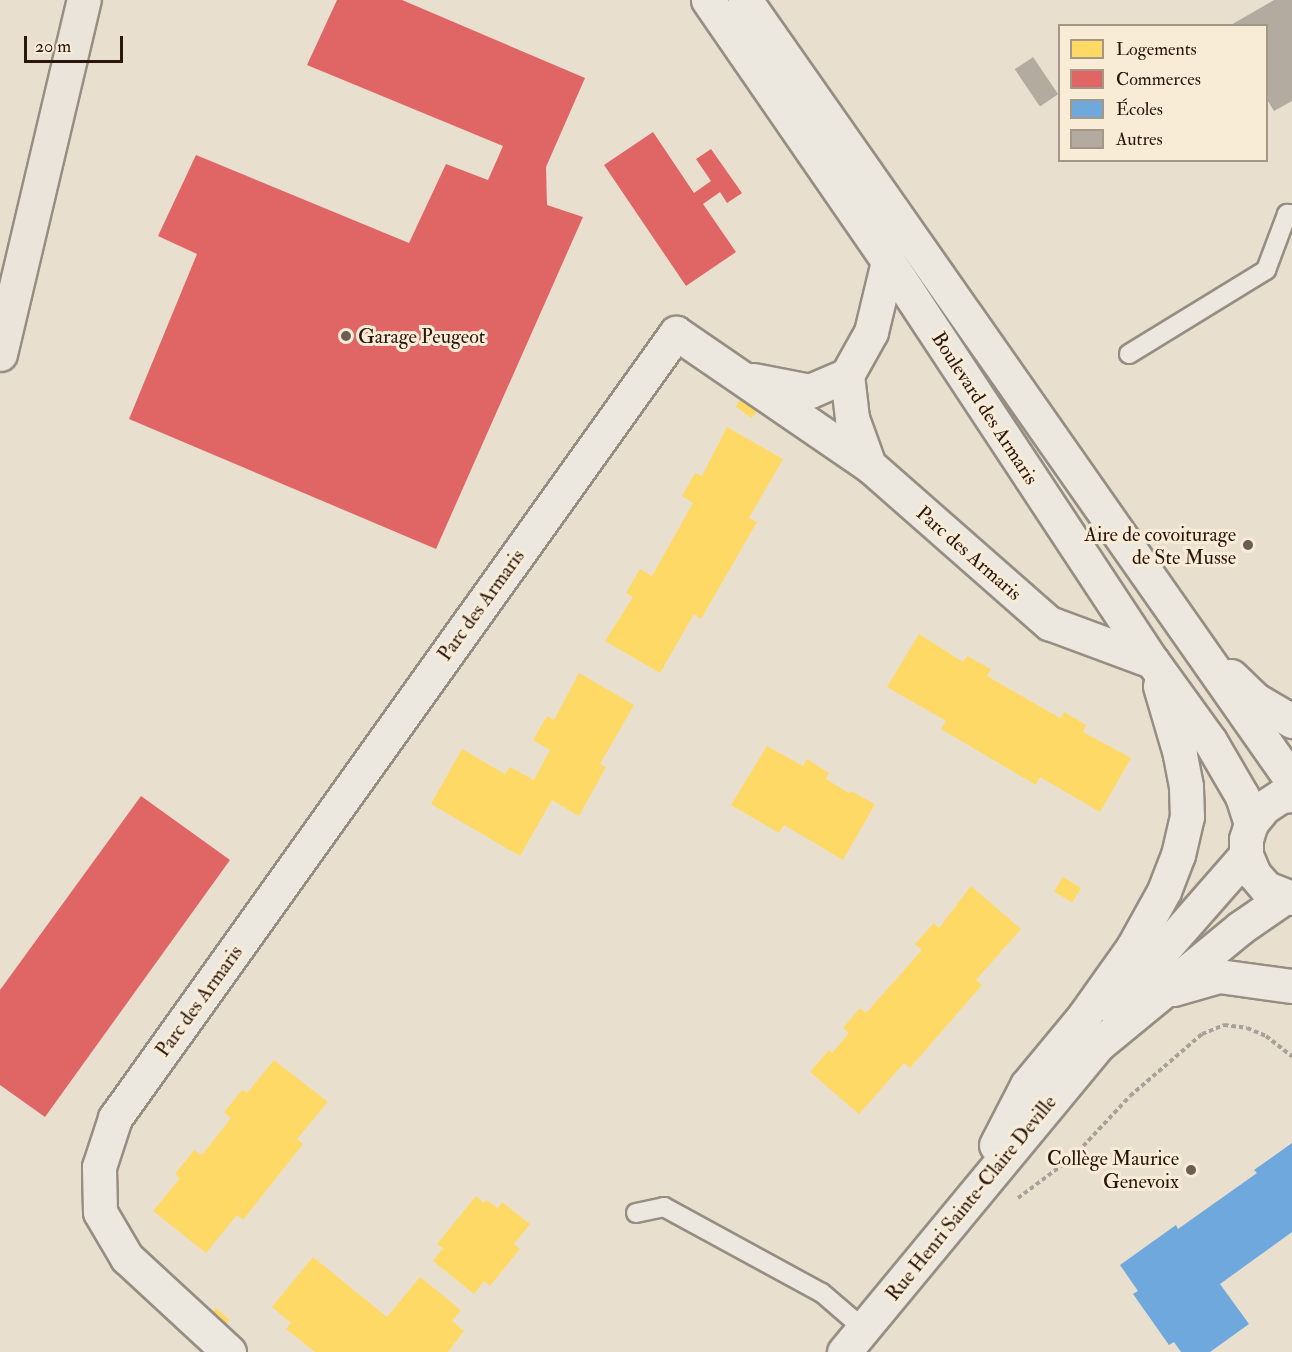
<!DOCTYPE html>
<html>
<head>
<meta charset="utf-8">
<style>
  body { margin:0 }
  #map { position:relative; width:1292px; height:1352px; overflow:hidden; background:#e9dfce; font-family:"IM FELL Double Pica",serif }
  div>[style] { position:absolute }
  .homes>* { inset:0; background:#ffd966; transform-origin:0 0 }
  .shops>* { inset:0; background:#e06666 }
  .schools>* { inset:0; background:#6fa8dc }
  .building>* { inset:0; background:#b3ab9f; transform-origin:0 0 }
  .path>* { height:4px; margin-top:-2px; transform-origin:0; background:repeating-linear-gradient(90deg,#a8a199 0 4.5px,transparent 0 7.5px) }
  .roads { filter:drop-shadow(2px 0 #968e83) drop-shadow(-2px 0 #968e83) drop-shadow(0 2px #968e83) drop-shadow(0 -2px #968e83) }
  .service>* { height:18px; margin:-9px; padding:0 9px; transform-origin:9px; border-radius:9px; background:#ece8df }
  .minor>* { height:33px; margin:-16.5px; padding:0 16.5px; transform-origin:16.5px; border-radius:16.5px; background:#ece8df }
  .secondary>* { height:33px; margin:-16.5px; padding:0 16.5px; transform-origin:16.5px; border-radius:16.5px; background:#ece8df }
  .motorway>* { height:33px; margin:-16.5px; padding:0 16.5px; transform-origin:16.5px; border-radius:16.5px; background:#eae4da }
  .dots>* { width:16px; height:16px; translate:-50% -50%; box-sizing:border-box; border:3px solid #f8ecd7; border-radius:50% }
  span { translate:-50% -50%; white-space:nowrap; text-align:center; line-height:1.15; -webkit-text-stroke:6px #f8ecd7; paint-order:stroke }
  .poi-label { font-size:20px; color:#2a160d }
  .left { translate:0 -50%; text-align:left }
  .right { translate:-100% -50%; text-align:right }
  .street-label { font-size:20px; color:#2a160d }
  .legend { position:absolute; left:1058px; top:24px; width:210px; height:138px; box-sizing:border-box; background:#f8ecd7; border:2px solid #a69686; margin:0; padding:8px 10px; list-style:none; font-size:18px; color:#2a160d }
  .legend li { display:flex; align-items:center; gap:12px; height:30px }
  .legend b { width:30px; border:2px solid #a69686 }
  .scale { position:absolute; left:24px; top:36px; width:99px; height:27px; box-sizing:border-box; border:3px solid #2a160d; border-top:0; padding-left:8px; font-size:18px; line-height:21px; white-space:nowrap; color:#2a160d; -webkit-text-stroke:4px #f8ecd7; paint-order:stroke }
</style>
</head>
<body>
<div id="map">
  <div class="homes">
    <div style="left:747px;top:391px;width:20px;height:19px;rotate:37deg"></div>
    <div style="clip-path:polygon(727px 427px,783px 459px,749px 518px,757px 522px,701px 619px,694px 614px,660px 673px,605px 641px,633px 597px,626px 593px,640px 569px,652px 576px,693px 503px,682px 496px,695px 473px,702px 476px)"></div>
    <div style="clip-path:polygon(919px 634px,963px 662px,967px 656px,991px 669px,987px 676px,1060px 718px,1064px 712px,1086px 725px,1083px 732px,1131px 758px,1100px 812px,1040px 777px,1036px 785px,941px 729px,946px 721px,887px 687px)"></div>
    <div style="clip-path:polygon(579px 673px,634px 705px,600px 764px,606px 767px,579px 816px,552px 800px,520px 856px,431px 804px,462px 749px,505px 774px,510px 767px,534px 780px,550px 750px,533px 740px,547px 716px,554px 720px)"></div>
    <div style="clip-path:polygon(767px 746px,803px 766px,807px 759px,829px 773px,826px 779px,849px 793px,851px 791px,875px 804px,843px 860px,784px 825px,779px 833px,731px 805px)"></div>
    <div style="left:1063px;top:877px;width:21px;height:17px;rotate:31deg"></div>
    <div style="clip-path:polygon(971px 886px,1021px 929px,976px 980px,982px 985px,910px 1068px,904px 1063px,859px 1114px,810px 1072px,829px 1050px,832px 1053px,849px 1033px,843px 1028px,860px 1008px,866px 1013px,922px 950px,915px 944px,934px 923px,939px 928px)"></div>
    <div style="clip-path:polygon(274px 1060px,328px 1102px,297px 1139px,303px 1144px,243px 1220px,237px 1215px,206px 1253px,153px 1211px,180px 1178px,175px 1174px,194px 1150px,202px 1155px,231px 1118px,224px 1112px,242px 1090px,247px 1093px)"></div>
    <div style="clip-path:polygon(476px 1196px,484px 1203px,486px 1200px,498px 1208px,502px 1202px,530px 1224px,514px 1244px,520px 1249px,490px 1286px,484px 1281px,474px 1294px,433px 1261px,443px 1248px,437px 1244px)"></div>
    <div style="clip-path:polygon(313px 1257px,387px 1317px,420px 1277px,461px 1310px,452px 1321px,464px 1331px,448px 1352px,315px 1352px,286px 1329px,291px 1323px,272px 1307px)"></div>
    <div style="left:216px;top:1308px;width:18px;height:8px;rotate:41deg"></div>
  </div>
  <div class="shops">
    <div style="clip-path:polygon(337px 0,402px 0,585px 78px,546px 167px,547px 205px,583px 217px,436px 549px,129px 419px,197px 254px,158px 236px,196px 155px,409px 243px,446px 164px,488px 180px,503px 146px,307px 65px)"></div>
    <div style="clip-path:polygon(653px 132px,694px 193px,711px 181px,696px 159px,711px 149px,742px 193px,727px 203px,720px 192px,703px 204px,736px 252px,686px 286px,604px 165px)"></div>
    <div style="clip-path:polygon(141px 796px,230px 860px,45px 1117px,0 1085px,0 990px)"></div>
  </div>
  <div class="schools">
    <div style="clip-path:polygon(1292px 1143px,1292px 1232px,1220px 1284px,1249px 1324px,1210px 1352px,1181px 1352px,1174px 1342px,1169px 1345px,1133px 1294px,1138px 1291px,1120px 1265px,1176px 1225px,1178px 1229px,1257px 1173px,1254px 1170px)"></div>
  </div>
  <div class="building">
    <div style="clip-path:polygon(1274px 0,1292px 0,1292px 101px,1274px 111px,1266px 98px,1266px 26px,1229px 26px)"></div>
    <div style="left:1033px;top:57px;width:45px;height:22px;rotate:56deg"></div>
  </div>
  <div class="path">
    <div style="left:1018px;top:1198px;width:69px;rotate:-36.7deg"></div>
    <div style="left:1073px;top:1157px;width:83px;rotate:-46.9deg"></div>
    <div style="left:1130px;top:1096px;width:95px;rotate:-40.7deg"></div>
    <div style="left:1202px;top:1034px;width:24px;rotate:-22deg"></div>
    <div style="left:1224px;top:1025px;width:23px;rotate:7deg"></div>
    <div style="left:1247px;top:1028px;width:21px;rotate:23deg"></div>
    <div style="left:1266px;top:1036px;width:33px;rotate:38deg"></div>
  </div>
  <div class="roads">
    <div class="service">
      <div style="left:1129px;top:354px;width:161px;rotate:-31.5deg"></div>
      <div style="left:1266px;top:270px;width:60px;rotate:-69.4deg"></div>
      <div style="left:1287px;top:214px;width:5px"></div>
      <div style="left:636px;top:1213px;width:29px;rotate:-12deg"></div>
      <div style="left:664px;top:1207px;width:180px;rotate:28.6deg"></div>
      <div style="left:822px;top:1293px;width:55px;rotate:40.6deg"></div>
    </div>
    <div class="minor">
      <div style="left:847px;top:375px;width:43px;rotate:83.4deg"></div>
      <div style="left:852px;top:418px;width:50px;rotate:70.1deg"></div>
      <div style="left:753px;top:380px;width:58px;rotate:10.9deg"></div>
      <div style="left:810px;top:391px;width:40px;rotate:-23.4deg"></div>
      <div style="left:847px;top:375px;width:49px;rotate:-60.8deg"></div>
      <div style="left:871px;top:332px;width:73px;rotate:-76.5deg"></div>
      <div style="left:229px;top:1352px;width:139px;rotate:-137.3deg"></div>
      <div style="left:127px;top:1258px;width:53px;rotate:-120.4deg"></div>
      <div style="left:100px;top:1212px;width:45px;rotate:-91.3deg"></div>
      <div style="left:99px;top:1167px;width:52px;rotate:-71.9deg"></div>
      <div style="left:115px;top:1118px;width:965px;rotate:-54.45deg"></div>
      <div style="left:676px;top:333px;width:234px;rotate:34.4deg"></div>
      <div style="left:869px;top:465px;width:240px;rotate:41.3deg"></div>
      <div style="left:1049px;top:623px;width:110px;rotate:20.3deg"></div>
    </div>
    <div class="secondary">
      <div style="left:708px;top:0;width:317px;rotate:55.4deg"></div>
      <div style="left:888px;top:261px;width:479px;rotate:56.6deg"></div>
      <div style="left:1152px;top:661px;width:99px;rotate:54.1deg"></div>
      <div style="left:1210px;top:741px;width:64px;rotate:59.8deg"></div>
      <div style="left:1242px;top:796px;width:28px;rotate:72deg"></div>
      <div style="left:745px;top:0;width:954px;rotate:54.99deg"></div>
      <div style="left:1231px;top:676px;width:35px;rotate:44deg"></div>
      <div style="left:1256px;top:700px;width:42px;rotate:30.3deg"></div>
      <div style="left:1292px;top:795px;width:11px;rotate:175deg"></div>
      <div style="left:1281px;top:796px;width:20px;rotate:147deg"></div>
      <div style="left:1264px;top:807px;width:21px;rotate:129deg"></div>
      <div style="left:1251px;top:823px;width:17px;rotate:107deg"></div>
      <div style="left:1246px;top:839px;width:16px;rotate:90deg"></div>
      <div style="left:1246px;top:855px;width:21px;rotate:67deg"></div>
      <div style="left:1254px;top:874px;width:18px;rotate:49deg"></div>
      <div style="left:1266px;top:888px;width:28px;rotate:21deg"></div>
      <div style="left:1173px;top:989px;width:48px;rotate:-15.8deg"></div>
      <div style="left:1219px;top:976px;width:74px;rotate:7.8deg"></div>
      <div style="left:1118px;top:1015px;width:67px;rotate:-56.5deg"></div>
      <div style="left:1155px;top:959px;width:138px;rotate:-48.8deg"></div>
      <div style="left:996px;top:1145px;width:68px;rotate:-62.7deg"></div>
      <div style="left:1027px;top:1085px;width:89px;rotate:-50.4deg"></div>
      <div style="left:1084px;top:1016px;width:85px;rotate:-54.6deg"></div>
      <div style="left:1133px;top:947px;width:64px;rotate:-61deg"></div>
      <div style="left:1164px;top:891px;width:39px;rotate:-69deg"></div>
      <div style="left:1178px;top:855px;width:39px;rotate:-77deg"></div>
      <div style="left:1187px;top:817px;width:31px;rotate:-92deg"></div>
      <div style="left:1186px;top:786px;width:33px;rotate:-101deg"></div>
      <div style="left:1180px;top:754px;width:71px;rotate:-106.4deg"></div>
      <div style="left:844px;top:1352px;width:400px;rotate:-50.4deg"></div>
      <div style="left:1099px;top:1044px;width:183px;rotate:-39.4deg"></div>
      <div style="left:1240px;top:928px;width:55px;rotate:-34.6deg"></div>
    </div>
    <div class="motorway">
      <div style="left:0;top:354px;width:364px;rotate:-76.7deg"></div>
    </div>
  </div>
  <div class="dots">
    <div style="left:346px;top:336px;background:#6d5c51"></div>
    <div style="left:1248px;top:545px;background:#6d5c51"></div>
    <div style="left:1191px;top:1170px;background:#6d5c51"></div>
  </div>
  <div class="poi-label">
    <span class="left" style="left:358px;top:336px">Garage Peugeot</span>
    <span class="right" style="left:1236px;top:546px">Aire de covoiturage<br>de Ste Musse</span>
    <span class="right" style="left:1179px;top:1170px">Collège Maurice<br>Genevoix</span>
  </div>
  <div class="street-label">
    <span style="left:985px;top:408px;rotate:57deg">Boulevard des Armaris</span>
    <span style="left:969px;top:553px;rotate:41deg">Parc des Armaris</span>
    <span style="left:481px;top:605px;rotate:-54deg">Parc des Armaris</span>
    <span style="left:199px;top:1001px;rotate:-54deg">Parc des Armaris</span>
    <span style="left:971px;top:1198px;rotate:-51deg">Rue Henri Sainte-Claire Deville</span>
  </div>
  <ul class="legend">
  <li><b style="height:16px;background:#ffd966"></b>Logements</li>
  <li><b style="height:16px;background:#e06666"></b>Commerces</li>
  <li><b style="height:16px;background:#6fa8dc"></b>Écoles</li>
  <li><b style="height:16px;background:#b3ab9f"></b>Autres</li>
  </ul>
  <div class="scale">20 m</div>
</div>
</body>
</html>
